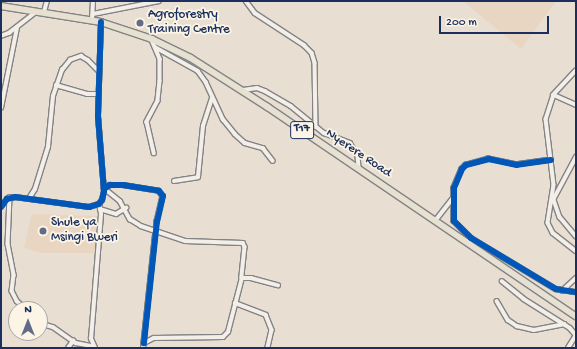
<!DOCTYPE html>
<html>
<head>
<meta charset="utf-8">
<style>
  body { margin:0 }
  #map { position:relative; width:577px; height:349px; overflow:hidden; background:#e8ded2; font-family:"Gochi Hand",sans-serif }
  div>[style] { position:absolute }
  .built>* { inset:0; background:#e9d6c2 }
  .roads { filter:drop-shadow(1px 0 #838386) drop-shadow(-1px 0 #838386) drop-shadow(0 1px #838386) drop-shadow(0 -1px #838386) }
  .minor>* { height:3.5px; margin:-1.75px; padding:0 1.75px; transform-origin:1.75px; border-radius:1.75px; background:#f3efe8 }
  .primary>* { height:5.5px; margin:-2.75px; padding:0 2.75px; transform-origin:2.75px; border-radius:2.75px; background:#e7e1d1 }
  .cycleway>* { height:6px; margin:-3px; padding:0 3px; transform-origin:3px; border-radius:3px; background:#0057b8 }
  .dots>* { width:11px; height:11px; translate:-50% -50%; box-sizing:border-box; border:2px solid #fcf5e5; border-radius:50% }
  span { translate:-50% -50%; white-space:nowrap; text-align:center; line-height:1.15; -webkit-text-stroke:3.5px #fcf5e5; paint-order:stroke }
  .shield-label span { padding:1px 3px; background:#fcf5e5; border:1px solid; border-radius:3px; -webkit-text-stroke-width:0 }
  .shield-label { font-size:12px; color:#1b2f5e; font-weight:700 }
  .poi-label { font-size:13px; color:#1b2f5e }
  .left { translate:0 -50%; text-align:left }
  .street-label { font-size:13px; color:#1b2f5e }
  .frame { position:absolute; inset:0; border:2px solid #1b2f5e; pointer-events:none }
  .north { position:absolute; left:8px; top:301px; width:40px; height:40px; box-sizing:border-box; background:#fcf5e5; border:1px solid #a2a6af; border-radius:50%; rotate:0deg; font-size:11px; font-weight:700; line-height:16px; text-align:center; color:#1b2f5e }
  .north::after { content:''; display:block; margin:auto; width:14px; height:18px; background:#636c87; clip-path:polygon(50% 0,100% 100%,50% 72%,0 100%) }
  .scale { position:absolute; left:439px; top:16px; width:110px; height:18px; box-sizing:border-box; border:2px solid #1b2f5e; border-top:0; padding-left:5px; font-size:12px; line-height:14px; white-space:nowrap; color:#1b2f5e; -webkit-text-stroke:3px #fcf5e5; paint-order:stroke }
</style>
</head>
<body>
<div id="map">
  <div class="built">
    <div style="clip-path:polygon(463px 1px,556px 1px,521px 49px)"></div>
    <div style="clip-path:polygon(32px 214px,97px 216px,96px 253px,41px 253px,24px 248px)"></div>
  </div>
  <div class="roads">
    <div class="minor">
      <div style="left:246px;top:1px;width:15px;rotate:53deg"></div>
      <div style="left:255px;top:13px;width:59px;rotate:33.1deg"></div>
      <div style="left:304px;top:45px;width:11px;rotate:45deg"></div>
      <div style="left:312px;top:53px;width:10px;rotate:73deg"></div>
      <div style="left:315px;top:63px;width:64px;rotate:89.1deg"></div>
      <div style="left:44px;top:12px;width:11px;rotate:-75deg"></div>
      <div style="left:93px;top:14px;width:67px;rotate:-11.1deg"></div>
      <div style="left:92px;top:20px;width:19px;rotate:-87deg"></div>
      <div style="left:1px;top:36px;width:9px;rotate:-21deg"></div>
      <div style="left:9px;top:33px;width:34px;rotate:-38deg"></div>
      <div style="left:152px;top:40px;width:21px;rotate:67deg"></div>
      <div style="left:160px;top:59px;width:22px;rotate:90deg"></div>
      <div style="left:160px;top:81px;width:20px;rotate:96deg"></div>
      <div style="left:158px;top:101px;width:24px;rotate:118deg"></div>
      <div style="left:147px;top:122px;width:32px;rotate:77deg"></div>
      <div style="left:155px;top:47px;width:49px;rotate:29.2deg"></div>
      <div style="left:198px;top:71px;width:14px;rotate:54deg"></div>
      <div style="left:206px;top:82px;width:41px;rotate:65.3deg"></div>
      <div style="left:223px;top:119px;width:19px;rotate:51deg"></div>
      <div style="left:235px;top:134px;width:13px;rotate:42deg"></div>
      <div style="left:245px;top:143px;width:19px;rotate:16deg"></div>
      <div style="left:263px;top:148px;width:16px;rotate:52deg"></div>
      <div style="left:576px;top:71px;width:33px;rotate:133deg"></div>
      <div style="left:554px;top:95px;width:25px;rotate:108deg"></div>
      <div style="left:546px;top:119px;width:66px;rotate:83.1deg"></div>
      <div style="left:554px;top:185px;width:38px;rotate:99deg"></div>
      <div style="left:548px;top:223px;width:11px;rotate:63deg"></div>
      <div style="left:553px;top:233px;width:29px;rotate:38deg"></div>
      <div style="left:56px;top:85px;width:32px;rotate:16deg"></div>
      <div style="left:87px;top:94px;width:12px"></div>
      <div style="left:243px;top:90px;width:14px;rotate:-8deg"></div>
      <div style="left:257px;top:88px;width:9px;rotate:21deg"></div>
      <div style="left:265px;top:91px;width:30px;rotate:30deg"></div>
      <div style="left:291px;top:106px;width:43px;rotate:39.3deg"></div>
      <div style="left:324px;top:133px;width:28px;rotate:21deg"></div>
      <div style="left:350px;top:143px;width:15px;rotate:58deg"></div>
      <div style="left:358px;top:156px;width:12px;rotate:85deg"></div>
      <div style="left:554px;top:95px;width:24px;rotate:24deg"></div>
      <div style="left:1px;top:108px;width:82px;rotate:-78.7deg"></div>
      <div style="left:551px;top:160px;width:34px;rotate:172deg"></div>
      <div style="left:517px;top:165px;width:29px;rotate:-168deg"></div>
      <div style="left:489px;top:159px;width:24px;rotate:165deg"></div>
      <div style="left:466px;top:165px;width:6px;rotate:135deg"></div>
      <div style="left:462px;top:169px;width:21px;rotate:113deg"></div>
      <div style="left:454px;top:188px;width:33px;rotate:90deg"></div>
      <div style="left:454px;top:221px;width:24px;rotate:45deg"></div>
      <div style="left:471px;top:238px;width:99px;rotate:31deg"></div>
      <div style="left:556px;top:289px;width:20px;rotate:9deg"></div>
      <div style="left:174px;top:181px;width:24px;rotate:-9deg"></div>
      <div style="left:198px;top:177px;width:51px;rotate:-84.4deg"></div>
      <div style="left:203px;top:126px;width:28px;rotate:-72deg"></div>
      <div style="left:104px;top:188px;width:21px;rotate:39deg"></div>
      <div style="left:120px;top:201px;width:21px;rotate:61deg"></div>
      <div style="left:130px;top:219px;width:13px;rotate:32deg"></div>
      <div style="left:141px;top:226px;width:46px;rotate:18.8deg"></div>
      <div style="left:185px;top:241px;width:58px;rotate:2deg"></div>
      <div style="left:243px;top:243px;width:4px;rotate:63deg"></div>
      <div style="left:245px;top:247px;width:31px;rotate:96deg"></div>
      <div style="left:104px;top:189px;width:7px;rotate:-34deg"></div>
      <div style="left:110px;top:185px;width:13px"></div>
      <div style="left:123px;top:185px;width:36px;rotate:9deg"></div>
      <div style="left:159px;top:191px;width:6px;rotate:51deg"></div>
      <div style="left:163px;top:196px;width:26px;rotate:103deg"></div>
      <div style="left:157px;top:221px;width:123px;rotate:96.1deg"></div>
      <div style="left:10px;top:197px;width:47px;rotate:92.4deg"></div>
      <div style="left:8px;top:244px;width:32px;rotate:79deg"></div>
      <div style="left:14px;top:275px;width:16px;rotate:97deg"></div>
      <div style="left:12px;top:291px;width:11px;rotate:63deg"></div>
      <div style="left:17px;top:301px;width:12px;rotate:42deg"></div>
      <div style="left:30px;top:197px;width:9px;rotate:-58deg"></div>
      <div style="left:35px;top:189px;width:44px;rotate:-72.8deg"></div>
      <div style="left:48px;top:147px;width:51px;rotate:-84.4deg"></div>
      <div style="left:53px;top:96px;width:28px;rotate:-71deg"></div>
      <div style="left:62px;top:70px;width:13px;rotate:-51deg"></div>
      <div style="left:70px;top:60px;width:12px;rotate:-20deg"></div>
      <div style="left:81px;top:56px;width:8px;rotate:30deg"></div>
      <div style="left:88px;top:60px;width:16px;rotate:45deg"></div>
      <div style="left:554px;top:200px;width:18px;rotate:71deg"></div>
      <div style="left:560px;top:217px;width:25px;rotate:50deg"></div>
      <div style="left:552px;top:202px;width:51px;rotate:-61.9deg"></div>
      <div style="left:1px;top:207px;width:10px;rotate:-53deg"></div>
      <div style="left:7px;top:199px;width:8px;rotate:-14deg"></div>
      <div style="left:15px;top:197px;width:75px;rotate:7.7deg"></div>
      <div style="left:89px;top:207px;width:10px;rotate:-17deg"></div>
      <div style="left:99px;top:204px;width:5px;rotate:-53deg"></div>
      <div style="left:102px;top:200px;width:9px;rotate:-77deg"></div>
      <div style="left:104px;top:191px;width:75px;rotate:-94.6deg"></div>
      <div style="left:98px;top:116px;width:94px;rotate:-88.2deg"></div>
      <div style="left:100px;top:209px;width:17px;rotate:17deg"></div>
      <div style="left:116px;top:214px;width:12px;rotate:-31deg"></div>
      <div style="left:435px;top:221px;width:29px;rotate:-52deg"></div>
      <div style="left:502px;top:281px;width:28px;rotate:39deg"></div>
      <div style="left:524px;top:299px;width:54px;rotate:32.2deg"></div>
      <div style="left:570px;top:328px;width:9px;rotate:49deg"></div>
      <div style="left:562px;top:291px;width:19px;rotate:-43deg"></div>
      <div style="left:497px;top:301px;width:22px;rotate:60deg"></div>
      <div style="left:508px;top:320px;width:11px;rotate:34deg"></div>
      <div style="left:517px;top:326px;width:17px;rotate:13deg"></div>
      <div style="left:534px;top:330px;width:31px;rotate:-11deg"></div>
      <div style="left:235px;top:303px;width:33px;rotate:21deg"></div>
      <div style="left:266px;top:315px;width:16px;rotate:68deg"></div>
      <div style="left:272px;top:330px;width:18px;rotate:103deg"></div>
      <div style="left:40px;top:319px;width:6px;rotate:59deg"></div>
      <div style="left:43px;top:324px;width:10px;rotate:17deg"></div>
      <div style="left:53px;top:327px;width:28px;rotate:35deg"></div>
      <div style="left:76px;top:343px;width:16px;rotate:11deg"></div>
      <div style="left:68px;top:348px;width:9px;rotate:-54deg"></div>
      <div style="left:95px;top:348px;width:10px;rotate:-114deg"></div>
      <div style="left:91px;top:339px;width:125px;rotate:-85.4deg"></div>
      <div style="left:101px;top:214px;width:10px;rotate:-101deg"></div>
      <div style="left:143px;top:348px;width:5px;rotate:-79deg"></div>
      <div style="left:144px;top:343px;width:11px;rotate:-27deg"></div>
      <div style="left:154px;top:338px;width:69px;rotate:-0.8deg"></div>
      <div style="left:223px;top:337px;width:7px;rotate:-45deg"></div>
      <div style="left:228px;top:332px;width:56px;rotate:-75.5deg"></div>
      <div style="left:242px;top:278px;width:9px"></div>
      <div style="left:251px;top:278px;width:28px;rotate:15deg"></div>
      <div style="left:568px;top:348px;width:15px;rotate:-58deg"></div>
    </div>
    <div class="primary">
      <div style="left:1px;top:6px;width:101px;rotate:9.1deg"></div>
      <div style="left:101px;top:22px;width:54px;rotate:18.4deg"></div>
      <div style="left:152px;top:39px;width:43px;rotate:26deg"></div>
      <div style="left:191px;top:58px;width:91px;rotate:32.5deg"></div>
      <div style="left:268px;top:107px;width:372px;rotate:34.2deg"></div>
    </div>
  </div>
  <div class="cycleway">
    <div style="left:551px;top:160px;width:34px;rotate:172deg"></div>
    <div style="left:517px;top:165px;width:29px;rotate:-168deg"></div>
    <div style="left:489px;top:159px;width:24px;rotate:165deg"></div>
    <div style="left:466px;top:165px;width:6px;rotate:135deg"></div>
    <div style="left:462px;top:169px;width:21px;rotate:113deg"></div>
    <div style="left:454px;top:188px;width:33px;rotate:90deg"></div>
    <div style="left:454px;top:221px;width:24px;rotate:45deg"></div>
    <div style="left:471px;top:238px;width:99px;rotate:31deg"></div>
    <div style="left:556px;top:289px;width:20px;rotate:9deg"></div>
    <div style="left:104px;top:189px;width:7px;rotate:-34deg"></div>
    <div style="left:110px;top:185px;width:13px"></div>
    <div style="left:123px;top:185px;width:36px;rotate:9deg"></div>
    <div style="left:159px;top:191px;width:6px;rotate:51deg"></div>
    <div style="left:163px;top:196px;width:26px;rotate:103deg"></div>
    <div style="left:157px;top:221px;width:123px;rotate:96.1deg"></div>
    <div style="left:1px;top:207px;width:10px;rotate:-53deg"></div>
    <div style="left:7px;top:199px;width:8px;rotate:-14deg"></div>
    <div style="left:15px;top:197px;width:75px;rotate:7.7deg"></div>
    <div style="left:89px;top:207px;width:10px;rotate:-17deg"></div>
    <div style="left:99px;top:204px;width:5px;rotate:-53deg"></div>
    <div style="left:102px;top:200px;width:9px;rotate:-77deg"></div>
    <div style="left:104px;top:191px;width:75px;rotate:-94.6deg"></div>
    <div style="left:98px;top:116px;width:94px;rotate:-88.2deg"></div>
  </div>
  <div class="dots">
    <div style="left:140px;top:23px;background:#636c87"></div>
    <div style="left:43px;top:231px;background:#636c87"></div>
  </div>
  <div class="shield-label">
    <span style="left:302px;top:130px">T17</span>
  </div>
  <div class="poi-label">
    <span class="left" style="left:148px;top:23px">Agroforestry<br>Training Centre</span>
    <span class="left" style="left:51px;top:231px">Shule ya<br>Msingi Bweri</span>
  </div>
  <div class="street-label">
    <span style="left:358px;top:154px;rotate:34deg">Nyerere Road</span>
  </div>
  <div class="frame"></div>
  <div class="north">N</div>
  <div class="scale">200 m</div>
</div>
</body>
</html>
